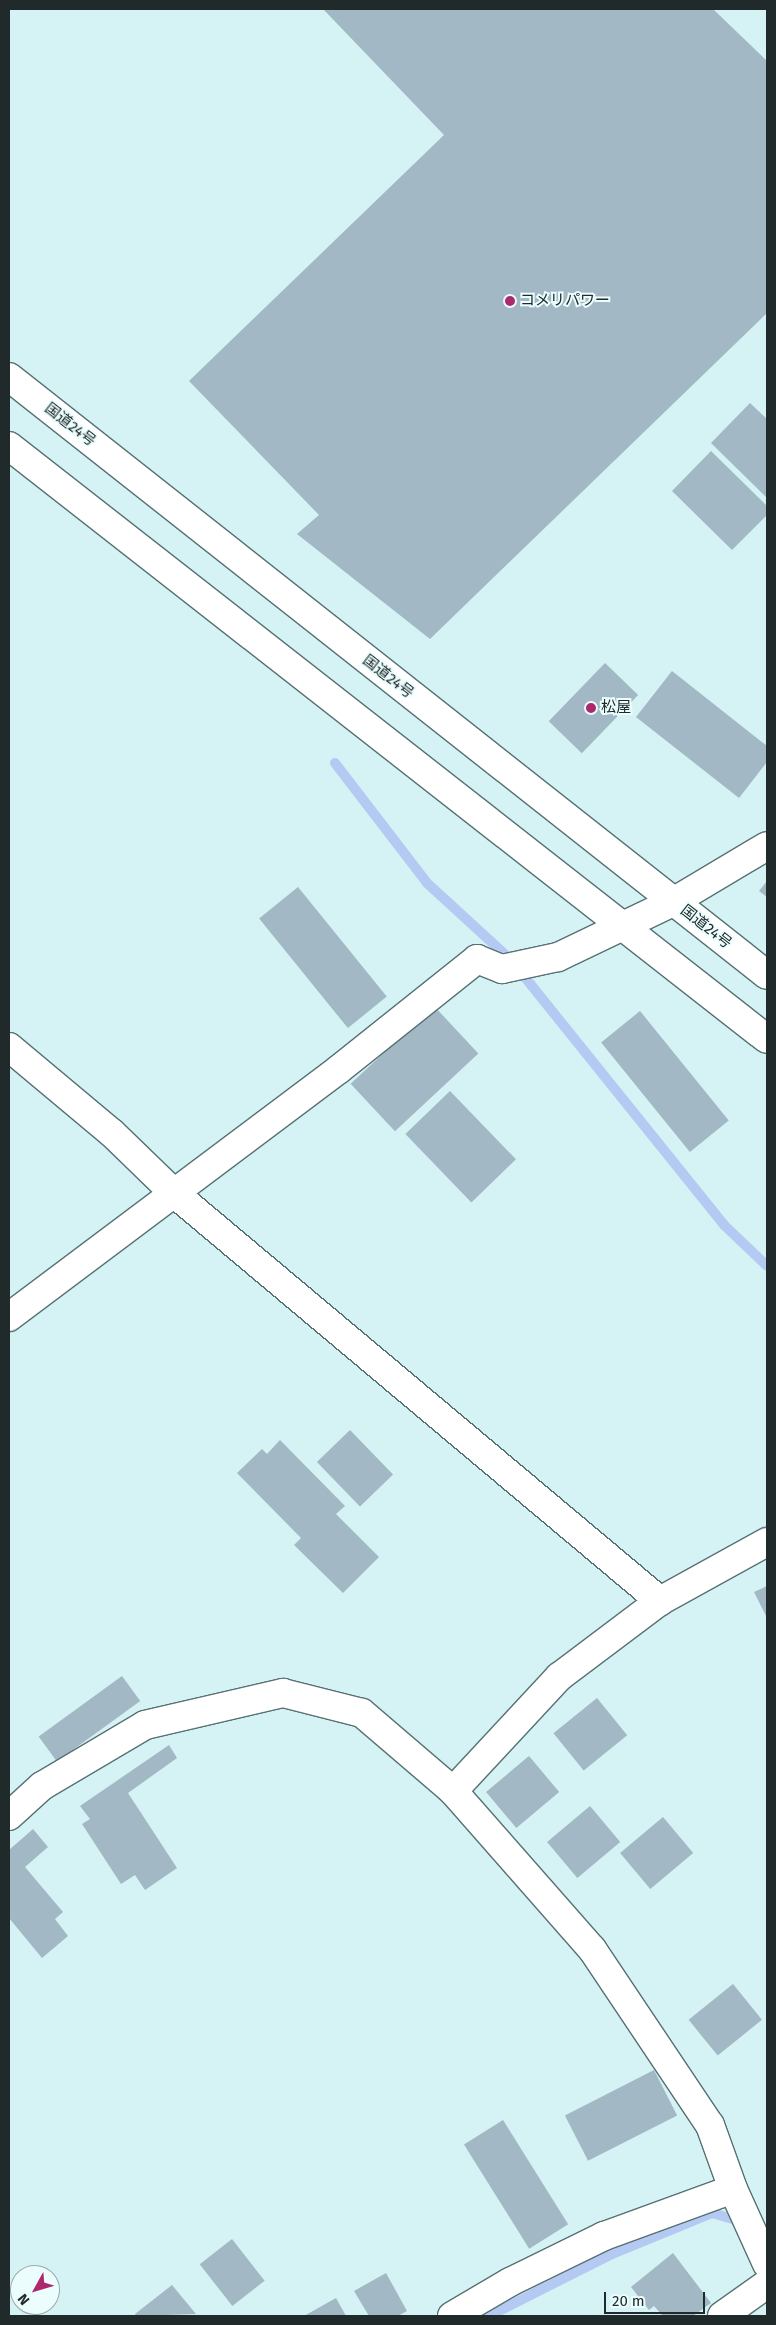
<!DOCTYPE html>
<html>
<head>
<meta charset="utf-8">
<style>
  body { margin:0 }
  #map { position:relative; width:776px; height:2325px; overflow:hidden; background:#d5f2f4; font-family:"Fira Sans","Noto Sans JP",sans-serif }
  div>[style] { position:absolute }
  .stream>* { height:10px; margin:-5px; padding:0 5px; transform-origin:5px; border-radius:5px; background:#b4caf3 }
  .building>* { inset:0; background:#a2b8c4; transform-origin:0 0 }
  .roads { filter:drop-shadow(1px 0 #577173) drop-shadow(-1px 0 #577173) drop-shadow(0 1px #577173) drop-shadow(0 -1px #577173) }
  .minor>* { height:28px; margin:-14px; padding:0 14px; transform-origin:14px; border-radius:14px; background:#fff }
  .trunk>* { height:28px; margin:-14px; padding:0 14px; transform-origin:14px; border-radius:14px; background:#fff }
  .dots>* { width:14px; height:14px; translate:-50% -50%; box-sizing:border-box; border:2px solid #ecfdfe; border-radius:50% }
  span { translate:-50% -50%; white-space:nowrap; text-align:center; line-height:1.15; -webkit-text-stroke:4px #ecfdfe; paint-order:stroke }
  .poi-label { font-size:15px; color:#202a2b }
  .left { translate:0 -50%; text-align:left }
  .street-label { font-size:15px; color:#202a2b }
  .frame { position:absolute; inset:0; border:10px solid #202a2b; pointer-events:none }
  .north { position:absolute; left:10px; top:2265px; width:50px; height:50px; box-sizing:border-box; background:#ecfdfe; border:1px solid #9aa9aa; border-radius:50%; rotate:231deg; font-size:14px; font-weight:700; line-height:20px; text-align:center; color:#202a2b }
  .north::after { content:''; display:block; margin:auto; width:18px; height:22px; background:#ae286e; clip-path:polygon(50% 0,100% 100%,50% 72%,0 100%) }
  .scale { position:absolute; left:604px; top:2292px; width:101px; height:22px; box-sizing:border-box; border:2px solid #202a2b; border-top:0; padding-left:6px; font-size:15px; line-height:18px; white-space:nowrap; color:#202a2b; -webkit-text-stroke:4px #ecfdfe; paint-order:stroke }
</style>
</head>
<body>
<div id="map">
  <div class="stream">
    <div style="left:335px;top:763px;width:151px;rotate:52.5deg"></div>
    <div style="left:427px;top:883px;width:114px;rotate:42.5deg"></div>
    <div style="left:511px;top:960px;width:340px;rotate:51.2deg"></div>
    <div style="left:724px;top:1225px;width:59px;rotate:43.6deg"></div>
    <div style="left:489px;top:2316px;width:136px;rotate:-26.8deg"></div>
    <div style="left:610px;top:2255px;width:110px;rotate:-22.4deg"></div>
    <div style="left:712px;top:2213px;width:32px;rotate:16deg"></div>
  </div>
  <div class="building">
    <div style="clip-path:polygon(323px 9px,713px 9px,767px 61px,767px 313px,430px 639px,297px 534px,319px 515px,189px 381px,444px 135px)"></div>
    <div style="clip-path:polygon(750px 403px,767px 419px,767px 498px,711px 443px)"></div>
    <div style="clip-path:polygon(711px 451px,767px 506px,767px 515px,732px 550px,672px 491px)"></div>
    <div style="left:605px;top:663px;width:46px;height:81px;rotate:44deg"></div>
    <div style="clip-path:polygon(672px 671px,767px 746px,767px 762px,739px 798px,636px 717px)"></div>
    <div style="clip-path:polygon(767px 881px,767px 897px,759px 891px)"></div>
    <div style="left:298px;top:887px;width:141px;height:50px;rotate:51deg"></div>
    <div style="left:434px;top:1006px;width:65px;height:114px;rotate:47deg"></div>
    <div style="left:640px;top:1011px;width:141px;height:50px;rotate:51deg"></div>
    <div style="left:450px;top:1091px;width:95px;height:62px;rotate:46deg"></div>
    <div style="left:350px;top:1430px;width:62px;height:46px;rotate:46deg"></div>
    <div style="clip-path:polygon(280px 1440px,345px 1506px,336px 1514px,379px 1557px,343px 1593px,294px 1545px,301px 1538px,237px 1473px,262px 1449px,267px 1454px)"></div>
    <div style="clip-path:polygon(767px 1586px,767px 1618px,754px 1592px)"></div>
    <div style="left:122px;top:1676px;width:31px;height:103px;rotate:54deg"></div>
    <div style="left:597px;top:1698px;width:48px;height:56px;rotate:51deg"></div>
    <div style="clip-path:polygon(169px 1745px,177px 1758px,128px 1793px,177px 1868px,145px 1890px,135px 1875px,121px 1884px,82px 1824px,90px 1819px,80px 1806px)"></div>
    <div style="left:529px;top:1756px;width:47px;height:56px;rotate:50deg"></div>
    <div style="left:590px;top:1806px;width:47px;height:56px;rotate:50deg"></div>
    <div style="left:663px;top:1817px;width:47px;height:56px;rotate:50deg"></div>
    <div style="clip-path:polygon(33px 1829px,48px 1847px,25px 1867px,63px 1912px,55px 1919px,68px 1936px,42px 1958px,9px 1918px,9px 1850px)"></div>
    <div style="left:733px;top:1984px;width:46px;height:57px;rotate:51deg"></div>
    <div style="left:654px;top:2070px;width:51px;height:100px;rotate:63deg"></div>
    <div style="left:503px;top:2120px;width:123px;height:46px;rotate:58deg"></div>
    <div style="left:232px;top:2239px;width:53px;height:41px;rotate:52deg"></div>
    <div style="clip-path:polygon(673px 2253px,711px 2303px,693px 2316px,663px 2316px,654px 2306px,649px 2310px,631px 2287px)"></div>
    <div style="clip-path:polygon(386px 2273px,407px 2311px,398px 2316px,369px 2316px,354px 2291px)"></div>
    <div style="clip-path:polygon(172px 2285px,196px 2314px,136px 2316px,135px 2314px)"></div>
    <div style="clip-path:polygon(336px 2298px,346px 2316px,304px 2316px)"></div>
  </div>
  <div class="roads">
    <div class="minor">
      <div style="left:9px;top:1047px;width:134px;rotate:39.9deg"></div>
      <div style="left:112px;top:1133px;width:86px;rotate:44.1deg"></div>
      <div style="left:174px;top:1193px;width:635px;rotate:40.01deg"></div>
      <div style="left:9px;top:1317px;width:411px;rotate:-36.9deg"></div>
      <div style="left:338px;top:1070px;width:178px;rotate:-38.6deg"></div>
      <div style="left:477px;top:959px;width:27px;rotate:22deg"></div>
      <div style="left:502px;top:969px;width:57px;rotate:-12.1deg"></div>
      <div style="left:558px;top:957px;width:127px;rotate:-25.6deg"></div>
      <div style="left:673px;top:902px;width:109px;rotate:-30.8deg"></div>
      <div style="left:453px;top:1791px;width:156px;rotate:-47.1deg"></div>
      <div style="left:559px;top:1677px;width:126px;rotate:-37deg"></div>
      <div style="left:660px;top:1601px;width:122px;rotate:-28.9deg"></div>
      <div style="left:9px;top:1816px;width:45px;rotate:-42.3deg"></div>
      <div style="left:42px;top:1786px;width:120px;rotate:-30.6deg"></div>
      <div style="left:145px;top:1725px;width:142px;rotate:-13.1deg"></div>
      <div style="left:283px;top:1693px;width:81px;rotate:14.2deg"></div>
      <div style="left:362px;top:1713px;width:120px;rotate:40.6deg"></div>
      <div style="left:453px;top:1791px;width:210px;rotate:48.7deg"></div>
      <div style="left:592px;top:1949px;width:212px;rotate:56.2deg"></div>
      <div style="left:710px;top:2125px;width:68px;rotate:70.2deg"></div>
      <div style="left:733px;top:2189px;width:82px;rotate:65.6deg"></div>
      <div style="left:452px;top:2316px;width:67px;rotate:-30.4deg"></div>
      <div style="left:510px;top:2282px;width:105px;rotate:-26.1deg"></div>
      <div style="left:604px;top:2236px;width:137px;rotate:-20deg"></div>
      <div style="left:722px;top:2316px;width:55px;rotate:-35.4deg"></div>
    </div>
    <div class="trunk">
      <div style="left:9px;top:377px;width:965px;rotate:38.27deg"></div>
      <div style="left:9px;top:446px;width:962px;rotate:38.04deg"></div>
    </div>
  </div>
  <div class="dots">
    <div style="left:510px;top:301px;background:#ae286e"></div>
    <div style="left:591px;top:708px;background:#ae286e"></div>
  </div>
  <div class="poi-label">
    <span class="left" style="left:520px;top:301px">コメリパワー</span>
    <span class="left" style="left:601px;top:708px">松屋</span>
  </div>
  <div class="street-label">
    <span style="left:70px;top:425px;rotate:38deg">国道24号</span>
    <span style="left:388px;top:677px;rotate:38deg">国道24号</span>
    <span style="left:706px;top:927px;rotate:38deg">国道24号</span>
  </div>
  <div class="frame"></div>
  <div class="north">N</div>
  <div class="scale">20 m</div>
</div>
</body>
</html>
